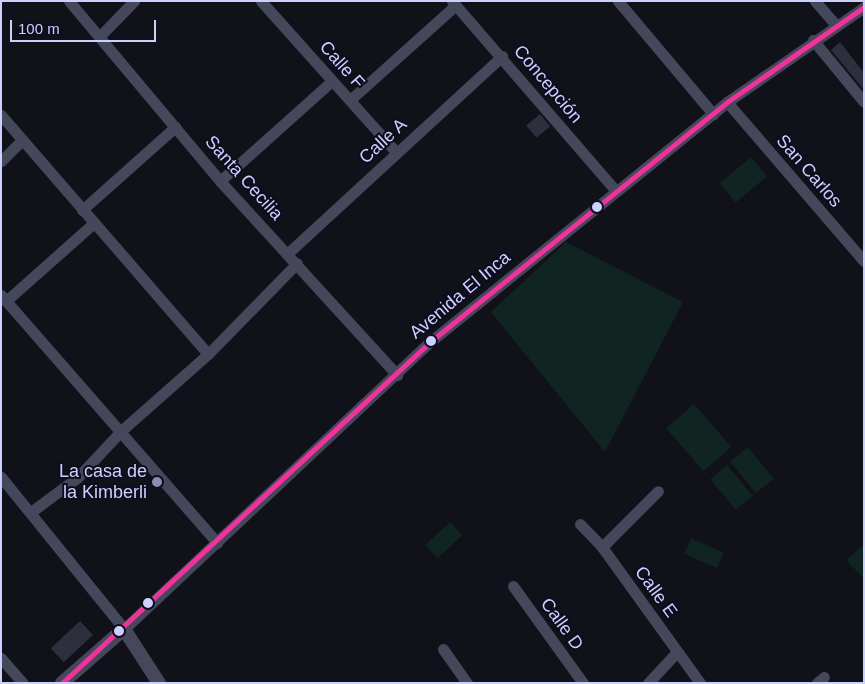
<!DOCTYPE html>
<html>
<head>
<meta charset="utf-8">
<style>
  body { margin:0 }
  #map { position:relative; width:865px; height:684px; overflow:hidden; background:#11111a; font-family:Helvetica,sans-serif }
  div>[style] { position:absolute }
  .green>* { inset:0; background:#102421; transform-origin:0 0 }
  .building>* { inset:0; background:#2e2f3c; transform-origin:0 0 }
  .minor>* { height:11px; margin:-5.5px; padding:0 5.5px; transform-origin:5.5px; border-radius:5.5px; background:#45485b }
  .tertiary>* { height:14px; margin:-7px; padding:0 7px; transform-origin:7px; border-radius:7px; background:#45485b }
  .bus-1>* { height:5px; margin:-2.5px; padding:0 2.5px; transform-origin:2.5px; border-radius:2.5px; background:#ef339a }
  .dots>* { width:14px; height:14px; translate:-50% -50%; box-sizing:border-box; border:2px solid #0d0d1e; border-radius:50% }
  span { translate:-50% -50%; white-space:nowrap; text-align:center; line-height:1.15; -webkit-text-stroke:4px #0d0d1e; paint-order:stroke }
  .street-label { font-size:18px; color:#ccd0fd }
  .poi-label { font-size:18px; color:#ccd0fd }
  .right { translate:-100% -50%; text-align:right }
  .frame { position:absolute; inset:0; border:2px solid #ccd0fd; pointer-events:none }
  .scale { position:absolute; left:10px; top:20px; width:146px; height:22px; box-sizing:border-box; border:2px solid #ccd0fd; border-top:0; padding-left:6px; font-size:15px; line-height:18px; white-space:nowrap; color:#ccd0fd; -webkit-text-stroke:4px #0d0d1e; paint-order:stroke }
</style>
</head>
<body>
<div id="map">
  <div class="green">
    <div style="left:751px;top:157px;width:25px;height:41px;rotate:50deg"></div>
    <div style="clip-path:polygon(566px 242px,683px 302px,605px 452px,491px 312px)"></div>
    <div style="left:694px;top:404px;width:57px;height:37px;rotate:49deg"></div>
    <div style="left:748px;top:447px;width:41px;height:23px;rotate:51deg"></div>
    <div style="left:727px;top:465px;width:40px;height:22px;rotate:50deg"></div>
    <div style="left:450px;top:522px;width:18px;height:34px;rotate:47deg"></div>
    <div style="left:691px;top:538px;width:36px;height:17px;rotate:24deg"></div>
    <div style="clip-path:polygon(863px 545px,864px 546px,864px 579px,846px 560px)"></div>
  </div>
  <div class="building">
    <div style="clip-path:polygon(840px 42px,864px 73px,864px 90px,831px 50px)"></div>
    <div style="left:540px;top:114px;width:16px;height:18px;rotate:50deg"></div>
    <div style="left:80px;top:621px;width:19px;height:40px;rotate:47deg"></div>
  </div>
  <div class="minor">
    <div style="left:69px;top:1px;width:235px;rotate:50deg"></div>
    <div style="left:220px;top:181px;width:263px;rotate:47.6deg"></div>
    <div style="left:261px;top:1px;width:203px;rotate:48.2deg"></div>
    <div style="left:452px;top:1px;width:250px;rotate:49.2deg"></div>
    <div style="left:618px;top:1px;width:148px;rotate:49.9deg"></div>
    <div style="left:815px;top:1px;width:30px;rotate:49deg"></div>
    <div style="left:100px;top:36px;width:49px;rotate:-45.8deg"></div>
    <div style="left:813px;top:40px;width:80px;rotate:50.6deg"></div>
    <div style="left:350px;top:100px;width:142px;rotate:-41.9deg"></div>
    <div style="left:727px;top:102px;width:210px;rotate:49.3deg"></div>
    <div style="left:1px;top:115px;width:316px;rotate:49.1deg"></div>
    <div style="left:208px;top:354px;width:116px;rotate:138.5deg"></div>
    <div style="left:121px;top:431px;width:63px;rotate:133.1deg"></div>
    <div style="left:78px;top:477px;width:59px;rotate:143.3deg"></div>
    <div style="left:1px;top:161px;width:30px;rotate:-45deg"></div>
    <div style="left:220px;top:181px;width:150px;rotate:-41.8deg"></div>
    <div style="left:82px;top:210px;width:125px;rotate:-41.7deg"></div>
    <div style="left:288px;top:253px;width:291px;rotate:-42.6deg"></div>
    <div style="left:1px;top:295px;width:329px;rotate:48.9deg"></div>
    <div style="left:6px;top:301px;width:118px;rotate:-41.6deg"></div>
    <div style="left:208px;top:354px;width:127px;rotate:-45.6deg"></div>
    <div style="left:1px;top:477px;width:196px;rotate:51deg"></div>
    <div style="left:124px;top:629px;width:421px;rotate:-43.2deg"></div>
    <div style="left:431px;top:341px;width:380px;rotate:-38.9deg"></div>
    <div style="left:727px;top:102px;width:167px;rotate:-34.7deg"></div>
    <div style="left:580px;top:524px;width:32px;rotate:46deg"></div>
    <div style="left:602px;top:547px;width:168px;rotate:54.2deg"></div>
    <div style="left:602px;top:547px;width:79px;rotate:-45deg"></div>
    <div style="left:513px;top:586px;width:120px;rotate:54.2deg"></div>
    <div style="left:443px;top:649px;width:42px;rotate:54.8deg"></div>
    <div style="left:1px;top:658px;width:33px;rotate:49deg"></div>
    <div style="left:648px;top:683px;width:42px;rotate:-46.9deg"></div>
    <div style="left:817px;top:683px;width:9px;rotate:-41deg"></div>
  </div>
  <div class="tertiary">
    <div style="left:62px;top:683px;width:82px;rotate:-41.1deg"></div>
    <div style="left:124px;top:629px;width:64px;rotate:57.1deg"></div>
  </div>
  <div class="bus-1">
    <div style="left:62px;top:683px;width:503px;rotate:-42.83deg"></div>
    <div style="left:431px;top:341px;width:380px;rotate:-38.9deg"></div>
    <div style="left:727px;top:102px;width:167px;rotate:-34.7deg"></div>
  </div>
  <div class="dots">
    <div style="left:597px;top:207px;background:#ccd0fd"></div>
    <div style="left:431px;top:341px;background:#ccd0fd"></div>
    <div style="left:157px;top:482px;background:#8b8dae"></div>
    <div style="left:148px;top:603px;background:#ccd0fd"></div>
    <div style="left:119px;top:631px;background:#ccd0fd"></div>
  </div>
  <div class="street-label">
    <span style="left:342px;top:65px;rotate:48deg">Calle F</span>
    <span style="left:548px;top:84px;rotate:50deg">Concepción</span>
    <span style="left:383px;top:141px;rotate:-43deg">Calle A</span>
    <span style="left:809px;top:171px;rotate:49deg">San Carlos</span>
    <span style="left:244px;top:178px;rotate:48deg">Santa Cecilia</span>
    <span style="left:460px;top:295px;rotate:-40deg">Avenida El Inca</span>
    <span style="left:656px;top:592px;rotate:54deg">Calle E</span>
    <span style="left:562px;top:624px;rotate:54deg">Calle D</span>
  </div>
  <div class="poi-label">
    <span class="right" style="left:147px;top:482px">La casa de<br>la Kimberli</span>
  </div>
  <div class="frame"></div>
  <div class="scale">100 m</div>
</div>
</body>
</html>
